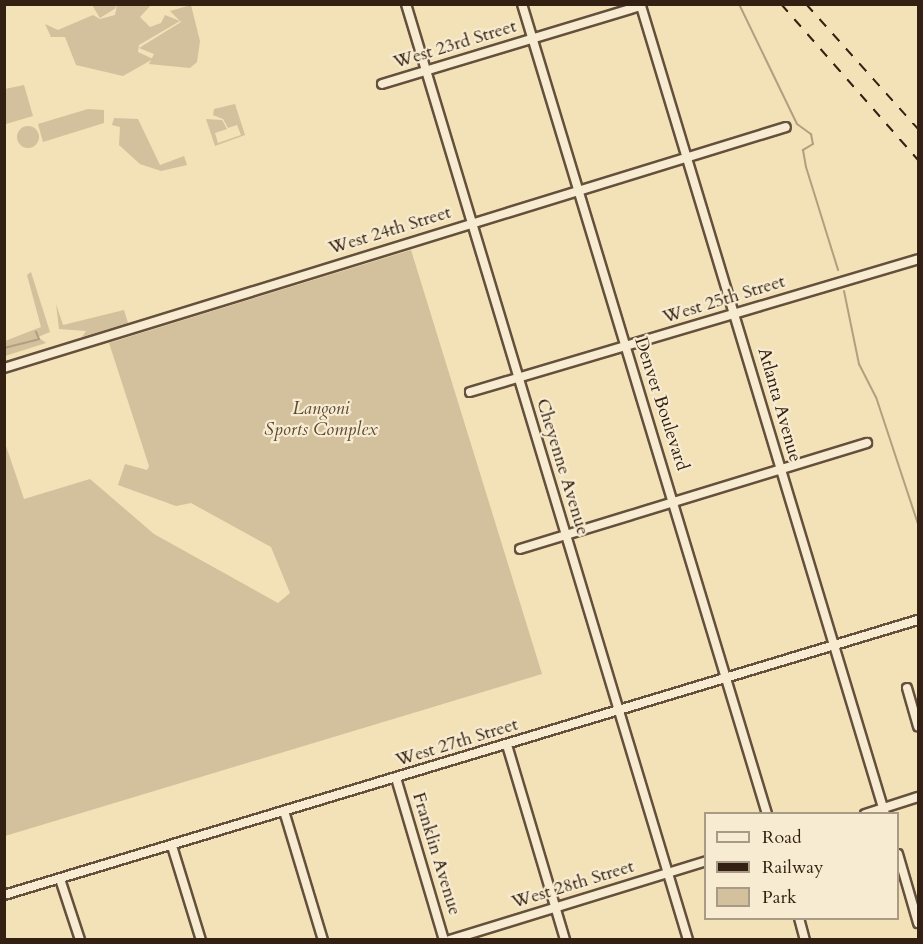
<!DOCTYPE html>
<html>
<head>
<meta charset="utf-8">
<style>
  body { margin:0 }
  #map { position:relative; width:923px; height:944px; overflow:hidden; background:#f3e1b8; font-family:Cardo,serif }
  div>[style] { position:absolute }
  .green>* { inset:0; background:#d3c09c }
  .round { border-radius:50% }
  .stream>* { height:2px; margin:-1px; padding:0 1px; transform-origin:1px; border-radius:1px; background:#b29f80 }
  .roads { filter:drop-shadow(2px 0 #64503c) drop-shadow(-2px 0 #64503c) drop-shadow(0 2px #64503c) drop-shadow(0 -2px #64503c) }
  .minor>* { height:8px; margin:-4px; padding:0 4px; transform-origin:4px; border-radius:4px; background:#f7ecd1 }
  .rail>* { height:2px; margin-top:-1px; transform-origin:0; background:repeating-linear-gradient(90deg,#342012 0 10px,transparent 0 20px) }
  span { translate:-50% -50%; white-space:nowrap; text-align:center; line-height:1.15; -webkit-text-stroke:4.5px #f7ecd1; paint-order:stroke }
  .street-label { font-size:18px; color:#342012 }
  .park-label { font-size:18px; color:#5c4834; font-style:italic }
  .frame { position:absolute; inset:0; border:6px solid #342012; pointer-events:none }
  .legend { position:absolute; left:704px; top:812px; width:195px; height:108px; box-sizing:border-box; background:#f7ecd1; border:2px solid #a99a85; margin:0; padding:8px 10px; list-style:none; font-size:18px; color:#342012 }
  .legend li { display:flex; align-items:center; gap:12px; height:30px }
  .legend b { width:30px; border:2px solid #a99a85 }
</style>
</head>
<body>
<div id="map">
  <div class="green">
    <div style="clip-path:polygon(92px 5px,115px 5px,116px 8px,100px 18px)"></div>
    <div style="clip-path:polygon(117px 5px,151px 5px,140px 17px,150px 27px,161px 23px,165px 15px,180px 21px,139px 45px,138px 52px,153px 59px,123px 76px,76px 65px,65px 37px,51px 37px,45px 24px,58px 30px,93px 15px,100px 19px,115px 15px)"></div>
    <div style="clip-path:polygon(191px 5px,200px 41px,197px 62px,190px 68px,149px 64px,154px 54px,139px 48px,181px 22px,170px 11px)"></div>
    <div style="clip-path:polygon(24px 85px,33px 116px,6px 124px,5px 89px)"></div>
    <div style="clip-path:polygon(235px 104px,245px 135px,215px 146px,206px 119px,222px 120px,227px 129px,215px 133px,218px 143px,241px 135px,237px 125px,228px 128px,223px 119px,213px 115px,214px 109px)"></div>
    <div style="clip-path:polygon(88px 109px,104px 110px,104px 123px,43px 142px,38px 124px)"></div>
    <div style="clip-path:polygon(114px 118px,138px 119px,160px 165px,184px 156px,187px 165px,161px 171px,140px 164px,119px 145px,120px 127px,112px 125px)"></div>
    <div class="round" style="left:17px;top:126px;width:22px;height:22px"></div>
    <div style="clip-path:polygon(411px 250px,542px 674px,5px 836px,5px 443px,24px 499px,90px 479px,154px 534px,278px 603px,290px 593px,271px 547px,191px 503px,176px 506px,118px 485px,125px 464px,147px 470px,149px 466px,109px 343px)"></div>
    <div style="clip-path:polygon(31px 272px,50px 332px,38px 337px,46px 343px,5px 356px,5px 341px,41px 327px,27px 275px)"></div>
    <div style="clip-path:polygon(56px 304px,63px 325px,124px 310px,128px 323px,82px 337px,86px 331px,59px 329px)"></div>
  </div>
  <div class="stream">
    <div style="left:739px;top:4px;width:133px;rotate:64.2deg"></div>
    <div style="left:797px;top:124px;width:17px;rotate:36deg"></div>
    <div style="left:811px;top:134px;width:10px;rotate:79deg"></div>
    <div style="left:813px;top:144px;width:12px;rotate:149deg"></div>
    <div style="left:803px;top:150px;width:17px;rotate:80deg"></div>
    <div style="left:806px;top:167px;width:108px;rotate:72.7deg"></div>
    <div style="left:844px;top:291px;width:75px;rotate:78.4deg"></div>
    <div style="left:859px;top:364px;width:37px;rotate:63deg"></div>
    <div style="left:876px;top:397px;width:134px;rotate:71.7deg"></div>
    <div style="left:4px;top:348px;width:36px;rotate:-14deg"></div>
    <div style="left:39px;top:339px;width:8px;rotate:-113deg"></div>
  </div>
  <div class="roads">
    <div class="minor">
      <div style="left:406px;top:4px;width:978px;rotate:73.23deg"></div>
      <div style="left:522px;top:4px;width:846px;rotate:73.17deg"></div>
      <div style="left:382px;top:84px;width:270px;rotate:-16.8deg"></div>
      <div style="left:641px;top:6px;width:844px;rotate:73.2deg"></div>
      <div style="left:4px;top:368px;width:818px;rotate:-17.13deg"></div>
      <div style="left:470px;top:392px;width:467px;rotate:-16.5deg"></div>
      <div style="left:520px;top:549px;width:363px;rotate:-17deg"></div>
      <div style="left:907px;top:688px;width:40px;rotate:74deg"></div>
      <div style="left:507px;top:745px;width:203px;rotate:73.4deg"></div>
      <div style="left:396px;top:778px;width:169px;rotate:73.5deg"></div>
      <div style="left:284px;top:811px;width:135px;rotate:73.2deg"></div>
      <div style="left:865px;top:814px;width:56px;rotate:-17.8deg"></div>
      <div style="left:172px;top:846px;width:98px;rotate:72.9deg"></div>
      <div style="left:898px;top:854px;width:72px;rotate:73.8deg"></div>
      <div style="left:60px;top:879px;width:64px;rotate:71.8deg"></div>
      <div style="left:4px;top:895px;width:954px;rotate:-16.75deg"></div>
      <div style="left:799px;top:918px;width:23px;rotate:75deg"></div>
      <div style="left:450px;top:940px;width:268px;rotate:-17.1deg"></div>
    </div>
  </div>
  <div class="rail">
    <div style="left:781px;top:4px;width:208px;rotate:48.7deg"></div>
    <div style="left:806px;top:4px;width:168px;rotate:48.1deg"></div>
  </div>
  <div class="street-label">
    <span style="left:455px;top:45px;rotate:-17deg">West 23rd Street</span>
    <span style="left:390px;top:231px;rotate:-17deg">West 24th Street</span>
    <span style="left:724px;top:300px;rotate:-17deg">West 25th Street</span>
    <span style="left:661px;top:404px;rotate:72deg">Denver Boulevard</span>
    <span style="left:779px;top:405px;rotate:74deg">Atlanta Avenue</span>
    <span style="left:562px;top:467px;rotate:73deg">Cheyenne Avenue</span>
    <span style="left:457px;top:743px;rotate:-17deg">West 27th Street</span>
    <span style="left:436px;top:854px;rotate:73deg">Franklin Avenue</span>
    <span style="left:573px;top:885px;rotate:-17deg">West 28th Street</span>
  </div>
  <div class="park-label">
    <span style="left:321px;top:420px">Langoni<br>Sports Complex</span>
  </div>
  <div class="frame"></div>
  <ul class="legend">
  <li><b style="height:8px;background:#f7ecd1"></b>Road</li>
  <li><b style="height:8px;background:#342012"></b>Railway</li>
  <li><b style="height:16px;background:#d3c09c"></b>Park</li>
  </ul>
</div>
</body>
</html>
